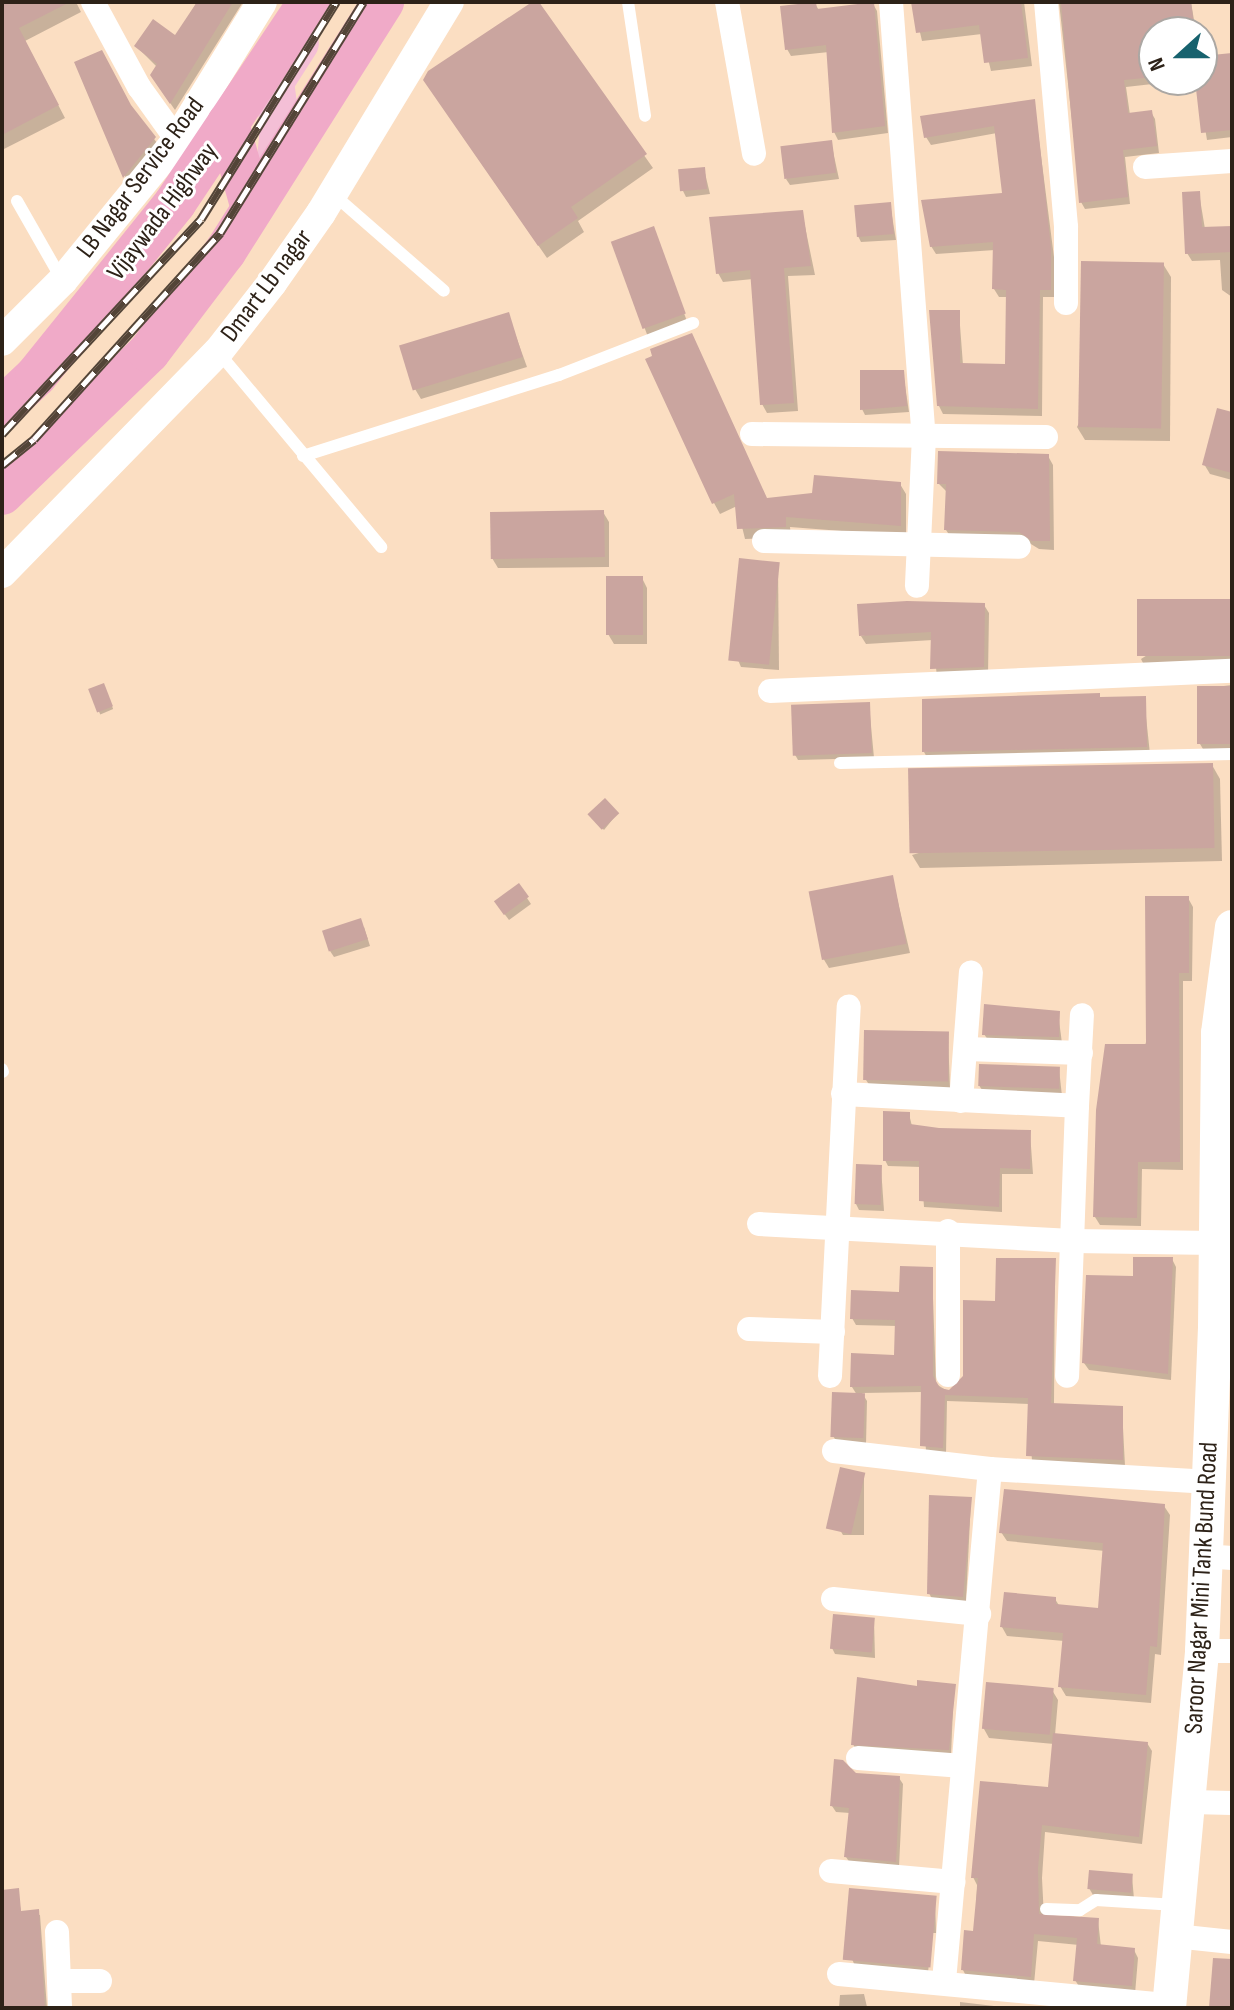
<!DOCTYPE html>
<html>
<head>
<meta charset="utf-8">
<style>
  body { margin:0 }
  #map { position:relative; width:1234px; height:2010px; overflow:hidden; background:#fbdec2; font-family:"Sofia Sans Condensed",sans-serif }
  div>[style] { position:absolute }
  .shadow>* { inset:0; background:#0003; transform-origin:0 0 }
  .building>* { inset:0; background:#caa59f; transform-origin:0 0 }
  .service>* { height:12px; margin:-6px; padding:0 6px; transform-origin:6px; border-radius:6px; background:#fff }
  .minor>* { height:24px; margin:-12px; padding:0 12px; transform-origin:12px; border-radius:12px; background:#fff }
  .tertiary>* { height:30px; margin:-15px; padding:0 15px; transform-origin:15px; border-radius:15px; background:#fff }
  .secondary>* { height:34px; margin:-17px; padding:0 17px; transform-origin:17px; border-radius:17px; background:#fff }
  .primary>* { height:40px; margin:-20px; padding:0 20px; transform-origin:20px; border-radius:20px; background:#f4bfd6 }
  .trunk>* { height:42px; margin:-21px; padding:0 21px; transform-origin:21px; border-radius:21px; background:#f0aac8 }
  .rail>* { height:9px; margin-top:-4.5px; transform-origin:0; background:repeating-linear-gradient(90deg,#fff 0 18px,#534538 0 36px); box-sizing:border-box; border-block:2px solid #534538 }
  span { translate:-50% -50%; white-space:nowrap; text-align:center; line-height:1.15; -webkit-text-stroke:6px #fff; paint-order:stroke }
  .street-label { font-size:26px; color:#2d2218 }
  .frame { position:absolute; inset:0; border:4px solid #2d2218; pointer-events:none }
  .north { position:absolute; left:1138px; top:16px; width:80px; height:80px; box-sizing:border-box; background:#fff; border:2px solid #aba7a3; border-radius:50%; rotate:249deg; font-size:22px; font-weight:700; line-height:32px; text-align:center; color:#2d2218 }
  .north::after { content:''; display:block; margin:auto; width:28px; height:36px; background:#17626e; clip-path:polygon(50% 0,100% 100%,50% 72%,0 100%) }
</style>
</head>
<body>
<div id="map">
  <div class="shadow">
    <div style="clip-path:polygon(2px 2px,76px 2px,81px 12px,25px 41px,65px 118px,2px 150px)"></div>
    <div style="clip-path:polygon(243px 2px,175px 110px,157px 84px,157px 67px,136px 46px,176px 37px,197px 2px)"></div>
    <div style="clip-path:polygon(536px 2px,653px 168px,578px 221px,584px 232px,547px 258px,433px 93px)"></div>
    <div style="clip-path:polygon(913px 2px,1024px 2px,1032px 66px,991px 71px,982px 34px,922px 41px)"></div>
    <div style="clip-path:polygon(1059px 2px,1191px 2px,1196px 32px,1154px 32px,1154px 80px,1188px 80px,1126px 87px,1130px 115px,1151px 112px,1155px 119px,1159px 153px,1125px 157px,1130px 204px,1085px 209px,1081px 202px)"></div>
    <div style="clip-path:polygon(815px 4px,819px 10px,873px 4px,877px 11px,888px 133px,838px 140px,834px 132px,829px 52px,791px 56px,787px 49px)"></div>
    <div style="clip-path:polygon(1232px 55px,1232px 137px,1207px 140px,1197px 80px,1202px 80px,1202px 58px)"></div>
    <div style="clip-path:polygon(77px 63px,131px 108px,160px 147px,129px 185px)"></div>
    <div style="clip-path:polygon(1034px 101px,1054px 257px,1054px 297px,1043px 297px,1042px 416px,943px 414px,939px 406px,959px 312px,963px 365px,1007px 366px,1008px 297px,999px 297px,994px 289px,995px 250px,936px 254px,931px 246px,1004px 194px,997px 133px,931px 145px,926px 137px)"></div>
    <div style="clip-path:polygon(831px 142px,839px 179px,790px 185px,786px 179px)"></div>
    <div style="clip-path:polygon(704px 169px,710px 194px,686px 197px,683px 191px)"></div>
    <div style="clip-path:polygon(1199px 193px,1205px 229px,1232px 228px,1232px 297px,1222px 290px,1220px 260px,1192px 261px,1187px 253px)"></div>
    <div style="clip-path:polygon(890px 204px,896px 240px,861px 242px,858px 236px)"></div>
    <div style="clip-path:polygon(802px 212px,815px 275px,788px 276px,798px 411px,767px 413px,762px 404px,753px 279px,723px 282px,718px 273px)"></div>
    <div style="left:653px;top:228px;width:102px;height:42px;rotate:70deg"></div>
    <div style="clip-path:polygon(1163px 264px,1171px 277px,1170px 441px,1085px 440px,1077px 427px)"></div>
    <div style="clip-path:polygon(508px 314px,527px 367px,421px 399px,415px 389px)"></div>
    <div style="clip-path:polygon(648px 360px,767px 500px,900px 484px,906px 494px,906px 536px,790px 527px,791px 537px,745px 539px,737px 506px,720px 514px,714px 503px)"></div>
    <div style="clip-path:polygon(903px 372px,909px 412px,865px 415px,862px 409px)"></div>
    <div style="clip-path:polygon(1232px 414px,1232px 480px,1210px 474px,1204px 464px)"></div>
    <div style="clip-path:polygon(1048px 456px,1053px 465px,1054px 550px,1039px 549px,1026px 541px,952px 539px,946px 530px,947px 492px,939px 484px)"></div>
    <div style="clip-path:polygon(603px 512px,609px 522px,609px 567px,498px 568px,492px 558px)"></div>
    <div style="clip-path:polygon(778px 564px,779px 670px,741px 667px,738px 660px)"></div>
    <div style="clip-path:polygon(642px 578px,647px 588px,647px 644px,614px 644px,608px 634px)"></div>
    <div style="clip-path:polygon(1232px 601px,1232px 669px,1148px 673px,1141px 659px)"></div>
    <div style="clip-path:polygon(984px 605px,989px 613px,988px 675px,937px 677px,933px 640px,866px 644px,861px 636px)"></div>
    <div style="left:103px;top:685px;width:26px;height:14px;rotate:67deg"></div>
    <div style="clip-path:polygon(1232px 685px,1232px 753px,1206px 754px,1200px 744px,1199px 689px)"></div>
    <div style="clip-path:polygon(1144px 698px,1150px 754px,928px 759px,924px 752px)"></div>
    <div style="clip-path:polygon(869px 704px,874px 758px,798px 760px,794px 753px)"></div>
    <div style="clip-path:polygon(1212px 765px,1220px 779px,1222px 861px,920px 868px,912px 855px)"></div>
    <div style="clip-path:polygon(617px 814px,604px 830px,591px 816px)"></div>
    <div style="clip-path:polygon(892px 877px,910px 953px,829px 968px,823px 958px)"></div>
    <div style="clip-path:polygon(519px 886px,531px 904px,509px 920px,500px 908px)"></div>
    <div style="clip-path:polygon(1188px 898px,1193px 907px,1192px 981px,1183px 981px,1183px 1170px,1142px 1169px,1141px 1226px,1100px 1225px,1095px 1217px)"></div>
    <div style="clip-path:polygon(364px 927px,370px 946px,334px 957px,330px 951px)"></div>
    <div style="clip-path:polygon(1058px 1013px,1062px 1043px,988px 1040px,984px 1034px)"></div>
    <div style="clip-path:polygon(948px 1033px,950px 1090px,870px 1086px,866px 1080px)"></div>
    <div style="clip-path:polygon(1059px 1069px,1062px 1096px,983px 1092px,979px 1085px)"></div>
    <div style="clip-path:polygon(909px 1114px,912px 1126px,938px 1130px,1030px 1132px,1033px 1174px,1002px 1174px,1002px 1212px,924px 1207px,921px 1167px,888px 1166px,885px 1160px)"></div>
    <div style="clip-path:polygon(881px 1167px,884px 1211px,859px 1210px,856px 1204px)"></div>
    <div style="clip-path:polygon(1172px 1259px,1176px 1267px,1171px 1380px,1089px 1370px,1084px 1363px,1135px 1278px)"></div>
    <div style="clip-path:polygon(1055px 1260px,1054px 1405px,1122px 1408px,1125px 1466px,1032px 1462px,1029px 1404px,947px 1401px,946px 1454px,926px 1452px,923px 1392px,862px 1393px,867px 1401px,866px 1445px,837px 1442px,833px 1436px,857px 1395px,852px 1387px,896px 1357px,897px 1326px,856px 1325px,852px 1318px,901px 1294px,932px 1269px,936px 1384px,949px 1392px,965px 1377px,997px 1303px)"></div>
    <div style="clip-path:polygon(842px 1469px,864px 1476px,864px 1535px,843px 1535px,840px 1530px)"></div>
    <div style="clip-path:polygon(971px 1499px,966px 1602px,932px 1599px,929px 1593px)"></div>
    <div style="clip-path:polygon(1164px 1506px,1170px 1515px,1161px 1655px,1155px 1654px,1151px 1703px,1066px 1696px,1060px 1686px,1064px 1641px,1007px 1636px,1002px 1627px,1055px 1599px,1060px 1607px,1100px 1610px,1105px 1551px,1007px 1541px,1001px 1532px)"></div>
    <div style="clip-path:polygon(874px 1620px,875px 1658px,835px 1654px,832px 1648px)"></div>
    <div style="clip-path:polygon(954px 1686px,951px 1755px,856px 1750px,853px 1744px,919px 1688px)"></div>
    <div style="clip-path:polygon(1052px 1690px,1058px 1700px,1055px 1735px,1147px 1743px,1152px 1751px,1142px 1844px,1045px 1832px,1042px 1878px,1044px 1918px,1098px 1920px,1101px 1947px,1134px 1950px,1138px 1958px,1135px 1994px,1080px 1988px,1075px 1980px,1079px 1945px,1038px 1941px,1034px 1984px,967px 1978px,963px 1970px,975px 1933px,977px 1885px,973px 1877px,1050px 1789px,1054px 1744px,989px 1738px,984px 1729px)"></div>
    <div style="clip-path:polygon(855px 1775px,899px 1778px,903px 1784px,899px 1867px,850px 1863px,846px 1857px,850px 1813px,836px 1812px,832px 1806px)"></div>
    <div style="clip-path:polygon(1132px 1876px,1134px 1899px,1093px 1895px,1089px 1888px)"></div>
    <div style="clip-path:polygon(18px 1891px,21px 1913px,40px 1915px,47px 2008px,2px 2008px,2px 1892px)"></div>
    <div style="clip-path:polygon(935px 1897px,936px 1933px,932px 1933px,928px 1973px,855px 1966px,852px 1959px)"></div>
    <div style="clip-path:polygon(864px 1994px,867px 2007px,884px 2008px,839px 2008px,840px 1995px)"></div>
    <div style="clip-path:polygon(960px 2002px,994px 2006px,996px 2008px,960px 2008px)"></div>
  </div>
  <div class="building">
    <div style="clip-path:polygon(2px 2px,70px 2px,19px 28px,59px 105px,2px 135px)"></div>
    <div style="clip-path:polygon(197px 2px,233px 2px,170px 104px,150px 75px,157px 64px,134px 46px,153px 19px,175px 35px)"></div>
    <div style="clip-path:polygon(532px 2px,539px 2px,647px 154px,571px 207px,578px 218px,538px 246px,423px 80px,428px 71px)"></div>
    <div style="clip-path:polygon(816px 2px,817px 9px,874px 2px,885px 126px,832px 133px,826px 45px,785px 50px,780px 6px)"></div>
    <div style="clip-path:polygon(911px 2px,1021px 2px,1028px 58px,984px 63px,979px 25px,916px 33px)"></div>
    <div style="clip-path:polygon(1061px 2px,1191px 2px,1195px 32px,1154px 32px,1154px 77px,1124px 80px,1128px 113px,1152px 110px,1157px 146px,1123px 150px,1128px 197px,1079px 203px)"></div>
    <div style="clip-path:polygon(102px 50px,131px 105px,156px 137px,123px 178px,74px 62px)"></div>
    <div style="clip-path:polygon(1232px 53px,1232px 130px,1201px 133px,1195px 80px,1202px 80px,1202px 56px)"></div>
    <div style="clip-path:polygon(1035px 99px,1051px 248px,1051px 290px,1040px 290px,1038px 409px,937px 406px,929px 310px,960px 310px,960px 363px,1005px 364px,1006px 290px,992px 289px,993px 242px,930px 247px,921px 200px,1002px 193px,994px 126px,924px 138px,920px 116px)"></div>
    <div style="left:832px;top:140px;width:33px;height:52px;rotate:83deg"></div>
    <div style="left:705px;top:167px;width:22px;height:27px;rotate:85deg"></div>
    <div style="clip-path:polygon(1200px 191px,1202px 227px,1232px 226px,1232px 252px,1185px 254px,1182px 192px)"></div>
    <div style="left:891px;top:202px;width:32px;height:37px;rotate:85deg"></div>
    <div style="clip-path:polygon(803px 210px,811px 266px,784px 268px,794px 403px,760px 405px,750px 270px,716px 274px,709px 217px)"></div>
    <div style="left:654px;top:226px;width:93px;height:46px;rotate:70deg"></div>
    <div style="left:1081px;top:261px;width:83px;height:166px;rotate:1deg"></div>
    <div style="left:509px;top:312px;width:47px;height:115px;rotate:73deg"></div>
    <div style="clip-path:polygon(692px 333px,767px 498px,812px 493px,814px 475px,901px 482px,901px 526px,786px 517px,786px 527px,737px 529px,734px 494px,712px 504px,645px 359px,652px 356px,650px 349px)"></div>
    <div style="clip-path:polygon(860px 370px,904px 370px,907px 406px,860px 410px)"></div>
    <div style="clip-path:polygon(1217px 408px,1232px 412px,1232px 473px,1202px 465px)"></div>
    <div style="clip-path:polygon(938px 451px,1049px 454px,1050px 541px,1032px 541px,1019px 532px,944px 530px,946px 484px,937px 484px)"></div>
    <div style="left:604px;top:510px;width:47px;height:114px;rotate:89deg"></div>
    <div style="left:739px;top:558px;width:41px;height:103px;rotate:6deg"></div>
    <div style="left:606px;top:576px;width:37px;height:59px"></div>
    <div style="left:1232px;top:599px;width:57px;height:95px;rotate:90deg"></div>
    <div style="clip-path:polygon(907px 601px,985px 603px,984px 667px,930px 669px,931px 632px,859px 636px,857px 604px)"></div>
    <div style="left:104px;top:683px;width:25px;height:17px;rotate:69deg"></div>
    <div style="left:1232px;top:686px;width:58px;height:35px;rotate:90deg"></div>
    <div style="clip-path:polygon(1100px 693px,1100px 697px,1146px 696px,1147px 747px,922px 752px,922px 699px)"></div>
    <div style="left:870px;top:702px;width:51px;height:79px;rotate:88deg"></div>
    <div style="left:1213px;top:763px;width:85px;height:305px;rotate:89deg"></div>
    <div style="left:605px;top:798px;width:21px;height:24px;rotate:47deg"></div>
    <div style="left:893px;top:875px;width:70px;height:86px;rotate:79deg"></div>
    <div style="left:519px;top:883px;width:17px;height:31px;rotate:54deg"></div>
    <div style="clip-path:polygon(1145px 896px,1189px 896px,1189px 973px,1179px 973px,1180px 1162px,1138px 1162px,1137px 1218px,1093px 1217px,1096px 1110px,1105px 1044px,1146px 1044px)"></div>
    <div style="left:361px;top:918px;width:22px;height:41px;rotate:72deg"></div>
    <div style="clip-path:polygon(984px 1004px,1060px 1011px,1059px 1037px,982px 1035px)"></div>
    <div style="left:864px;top:1030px;width:85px;height:50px;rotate:1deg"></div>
    <div style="left:979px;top:1064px;width:81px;height:22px;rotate:2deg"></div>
    <div style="clip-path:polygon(883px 1111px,910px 1112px,910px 1124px,939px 1128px,1031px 1130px,1030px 1169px,1000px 1168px,999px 1207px,919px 1201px,919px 1161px,883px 1161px)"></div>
    <div style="left:856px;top:1164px;width:26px;height:40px;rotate:2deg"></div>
    <div style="clip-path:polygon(1133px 1257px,1173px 1257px,1168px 1374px,1082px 1363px,1086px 1275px,1133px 1276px)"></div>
    <div style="clip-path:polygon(996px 1258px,1056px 1258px,1051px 1403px,1123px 1406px,1123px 1460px,1026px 1456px,1028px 1398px,945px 1395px,943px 1448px,920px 1446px,921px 1386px,850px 1387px,851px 1353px,894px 1355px,895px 1320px,850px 1319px,851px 1290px,899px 1292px,900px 1266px,933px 1267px,933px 1376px,940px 1388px,949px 1390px,963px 1376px,963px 1300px,995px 1301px)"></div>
    <div style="left:832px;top:1392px;width:33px;height:45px;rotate:2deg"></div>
    <div style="left:840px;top:1467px;width:26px;height:63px;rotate:13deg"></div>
    <div style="clip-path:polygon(1004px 1489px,1165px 1504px,1157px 1647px,1150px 1646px,1146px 1695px,1058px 1687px,1063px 1633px,1000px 1627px,1004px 1592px,1056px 1597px,1056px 1604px,1098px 1608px,1103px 1543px,999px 1533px)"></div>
    <div style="clip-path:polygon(929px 1495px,972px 1497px,963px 1597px,927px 1594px)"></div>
    <div style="left:833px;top:1614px;width:42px;height:35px;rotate:5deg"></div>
    <div style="clip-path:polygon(857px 1677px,917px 1686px,917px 1680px,956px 1684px,949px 1750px,851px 1745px)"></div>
    <div style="left:986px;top:1682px;width:68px;height:47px;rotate:5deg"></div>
    <div style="clip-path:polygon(1053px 1733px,1148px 1742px,1139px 1837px,1042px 1825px,1038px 1868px,1039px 1914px,1099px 1918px,1097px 1944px,1135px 1948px,1132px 1986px,1073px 1981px,1077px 1938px,1034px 1934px,1031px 1977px,961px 1970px,964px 1930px,973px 1931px,978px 1878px,971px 1878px,980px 1781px,1048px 1787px)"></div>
    <div style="clip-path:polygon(834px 1759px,843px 1760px,856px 1773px,900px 1776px,896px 1862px,844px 1857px,849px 1808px,830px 1806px)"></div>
    <div style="left:1089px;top:1870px;width:44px;height:19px;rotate:5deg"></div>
    <div style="clip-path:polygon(19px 1888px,21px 1911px,39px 1909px,45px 2008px,2px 2008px,2px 1890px)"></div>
    <div style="left:849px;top:1888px;width:88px;height:72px;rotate:5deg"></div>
    <div style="clip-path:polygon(1213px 1958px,1232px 1959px,1232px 2008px,1209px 2008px)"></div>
  </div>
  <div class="service">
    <div style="left:628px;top:2px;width:115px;rotate:81.5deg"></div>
    <div style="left:333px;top:194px;width:147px;rotate:41.1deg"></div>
    <div style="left:17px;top:201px;width:89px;rotate:60.3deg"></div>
    <div style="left:219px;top:353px;width:253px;rotate:50.1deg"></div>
    <div style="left:303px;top:456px;width:269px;rotate:-17.6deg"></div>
    <div style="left:559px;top:375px;width:144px;rotate:-21.2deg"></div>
    <div style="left:840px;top:763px;width:392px;rotate:-1.3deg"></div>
    <div style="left:2px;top:1069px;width:3px;rotate:72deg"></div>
    <div style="left:1046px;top:1909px;width:34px;rotate:2deg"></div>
    <div style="left:1080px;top:1910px;width:19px;rotate:-32deg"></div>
    <div style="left:1096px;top:1900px;width:80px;rotate:3.6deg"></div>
  </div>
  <div class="minor">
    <div style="left:93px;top:2px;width:97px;rotate:61.6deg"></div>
    <div style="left:139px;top:87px;width:65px;rotate:54.4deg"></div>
    <div style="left:727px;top:2px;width:154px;rotate:79.9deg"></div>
    <div style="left:891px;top:2px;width:435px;rotate:85.7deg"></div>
    <div style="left:924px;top:436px;width:150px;rotate:92.7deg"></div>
    <div style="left:1046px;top:2px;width:226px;rotate:84.9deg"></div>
    <div style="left:1066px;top:227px;width:76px;rotate:90deg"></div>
    <div style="left:1145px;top:167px;width:87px;rotate:-3.9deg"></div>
    <div style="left:752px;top:434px;width:294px;rotate:0.6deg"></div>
    <div style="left:764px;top:541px;width:255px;rotate:1.3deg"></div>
    <div style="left:770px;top:691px;width:462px;rotate:-2.5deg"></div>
    <div style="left:966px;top:1049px;width:115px;rotate:2deg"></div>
    <div style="left:843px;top:1094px;width:234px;rotate:2.9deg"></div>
    <div style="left:1077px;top:1106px;width:270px;rotate:92.1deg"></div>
    <div style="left:961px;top:1101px;width:129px;rotate:-85.6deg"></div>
    <div style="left:1077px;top:1106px;width:91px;rotate:-86.9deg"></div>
    <div style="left:759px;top:1224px;width:313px;rotate:3.1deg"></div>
    <div style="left:1072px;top:1241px;width:144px;rotate:0.8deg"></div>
    <div style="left:749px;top:1329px;width:84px;rotate:2deg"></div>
    <div style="left:948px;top:1375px;width:144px;rotate:-90deg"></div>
    <div style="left:830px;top:1376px;width:370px;rotate:-87.1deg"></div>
    <div style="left:834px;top:1451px;width:157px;rotate:6.6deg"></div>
    <div style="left:990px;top:1469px;width:216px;rotate:3.4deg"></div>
    <div style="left:1204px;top:1556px;width:28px;rotate:4deg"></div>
    <div style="left:833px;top:1599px;width:147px;rotate:5.9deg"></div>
    <div style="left:1202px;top:1651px;width:30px"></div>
    <div style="left:858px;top:1758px;width:105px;rotate:4.4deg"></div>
    <div style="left:1191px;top:1802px;width:41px;rotate:1.4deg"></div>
    <div style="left:831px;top:1871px;width:123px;rotate:5.1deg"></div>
    <div style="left:57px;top:1932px;width:76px;rotate:87.7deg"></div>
    <div style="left:1175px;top:1936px;width:57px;rotate:6deg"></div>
    <div style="left:839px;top:1974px;width:331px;rotate:5.4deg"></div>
    <div style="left:59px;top:1981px;width:41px"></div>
    <div style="left:944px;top:1981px;width:514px;rotate:-84.87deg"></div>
  </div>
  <div class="tertiary">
    <div style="left:2px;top:341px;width:86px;rotate:-45deg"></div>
    <div style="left:63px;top:280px;width:181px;rotate:-50.8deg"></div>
    <div style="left:177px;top:140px;width:162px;rotate:-58.4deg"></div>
    <div style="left:2px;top:573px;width:309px;rotate:-45.7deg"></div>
    <div style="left:218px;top:352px;width:88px;rotate:-52deg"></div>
    <div style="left:272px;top:283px;width:85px;rotate:-55deg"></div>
    <div style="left:321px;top:213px;width:247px;rotate:-58.8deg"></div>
  </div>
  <div class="secondary">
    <div style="left:1169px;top:2008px;width:359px;rotate:-84.7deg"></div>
    <div style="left:1202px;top:1651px;width:323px;rotate:-87.7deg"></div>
    <div style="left:1215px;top:1328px;width:295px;rotate:-89.4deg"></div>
    <div style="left:1218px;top:1033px;width:107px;rotate:-82.5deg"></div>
  </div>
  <div class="primary">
    <div style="left:276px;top:171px;width:45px;rotate:-84.9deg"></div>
    <div style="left:280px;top:126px;width:44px;rotate:-97.8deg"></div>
    <div style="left:274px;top:82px;width:46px;rotate:-57.3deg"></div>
  </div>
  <div class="trunk">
    <div style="left:228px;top:123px;width:89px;rotate:74.4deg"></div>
    <div style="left:2px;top:408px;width:47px;rotate:-43.3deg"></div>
    <div style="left:36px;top:376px;width:222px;rotate:-51.2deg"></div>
    <div style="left:175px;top:203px;width:242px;rotate:-56.3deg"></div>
    <div style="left:2px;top:494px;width:204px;rotate:-44deg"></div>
    <div style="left:149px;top:352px;width:126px;rotate:-52.8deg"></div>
    <div style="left:225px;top:252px;width:296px;rotate:-57.7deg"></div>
  </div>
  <div class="rail">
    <div style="left:2px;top:434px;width:293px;rotate:-47.2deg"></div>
    <div style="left:201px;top:219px;width:256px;rotate:-58.1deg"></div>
    <div style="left:2px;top:465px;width:41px;rotate:-39.1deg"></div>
    <div style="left:34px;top:439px;width:278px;rotate:-47.9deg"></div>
    <div style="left:220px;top:233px;width:272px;rotate:-58.2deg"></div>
  </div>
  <div class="street-label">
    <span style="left:141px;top:178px;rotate:-53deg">LB Nagar Service Road</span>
    <span style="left:163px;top:212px;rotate:-53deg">Vijaywada Highway</span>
    <span style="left:267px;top:286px;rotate:-53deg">Dmart Lb nagar</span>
    <span style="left:1202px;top:1588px;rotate:-87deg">Saroor Nagar Mini Tank Bund Road</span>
  </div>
  <div class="frame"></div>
  <div class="north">N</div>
</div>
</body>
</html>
